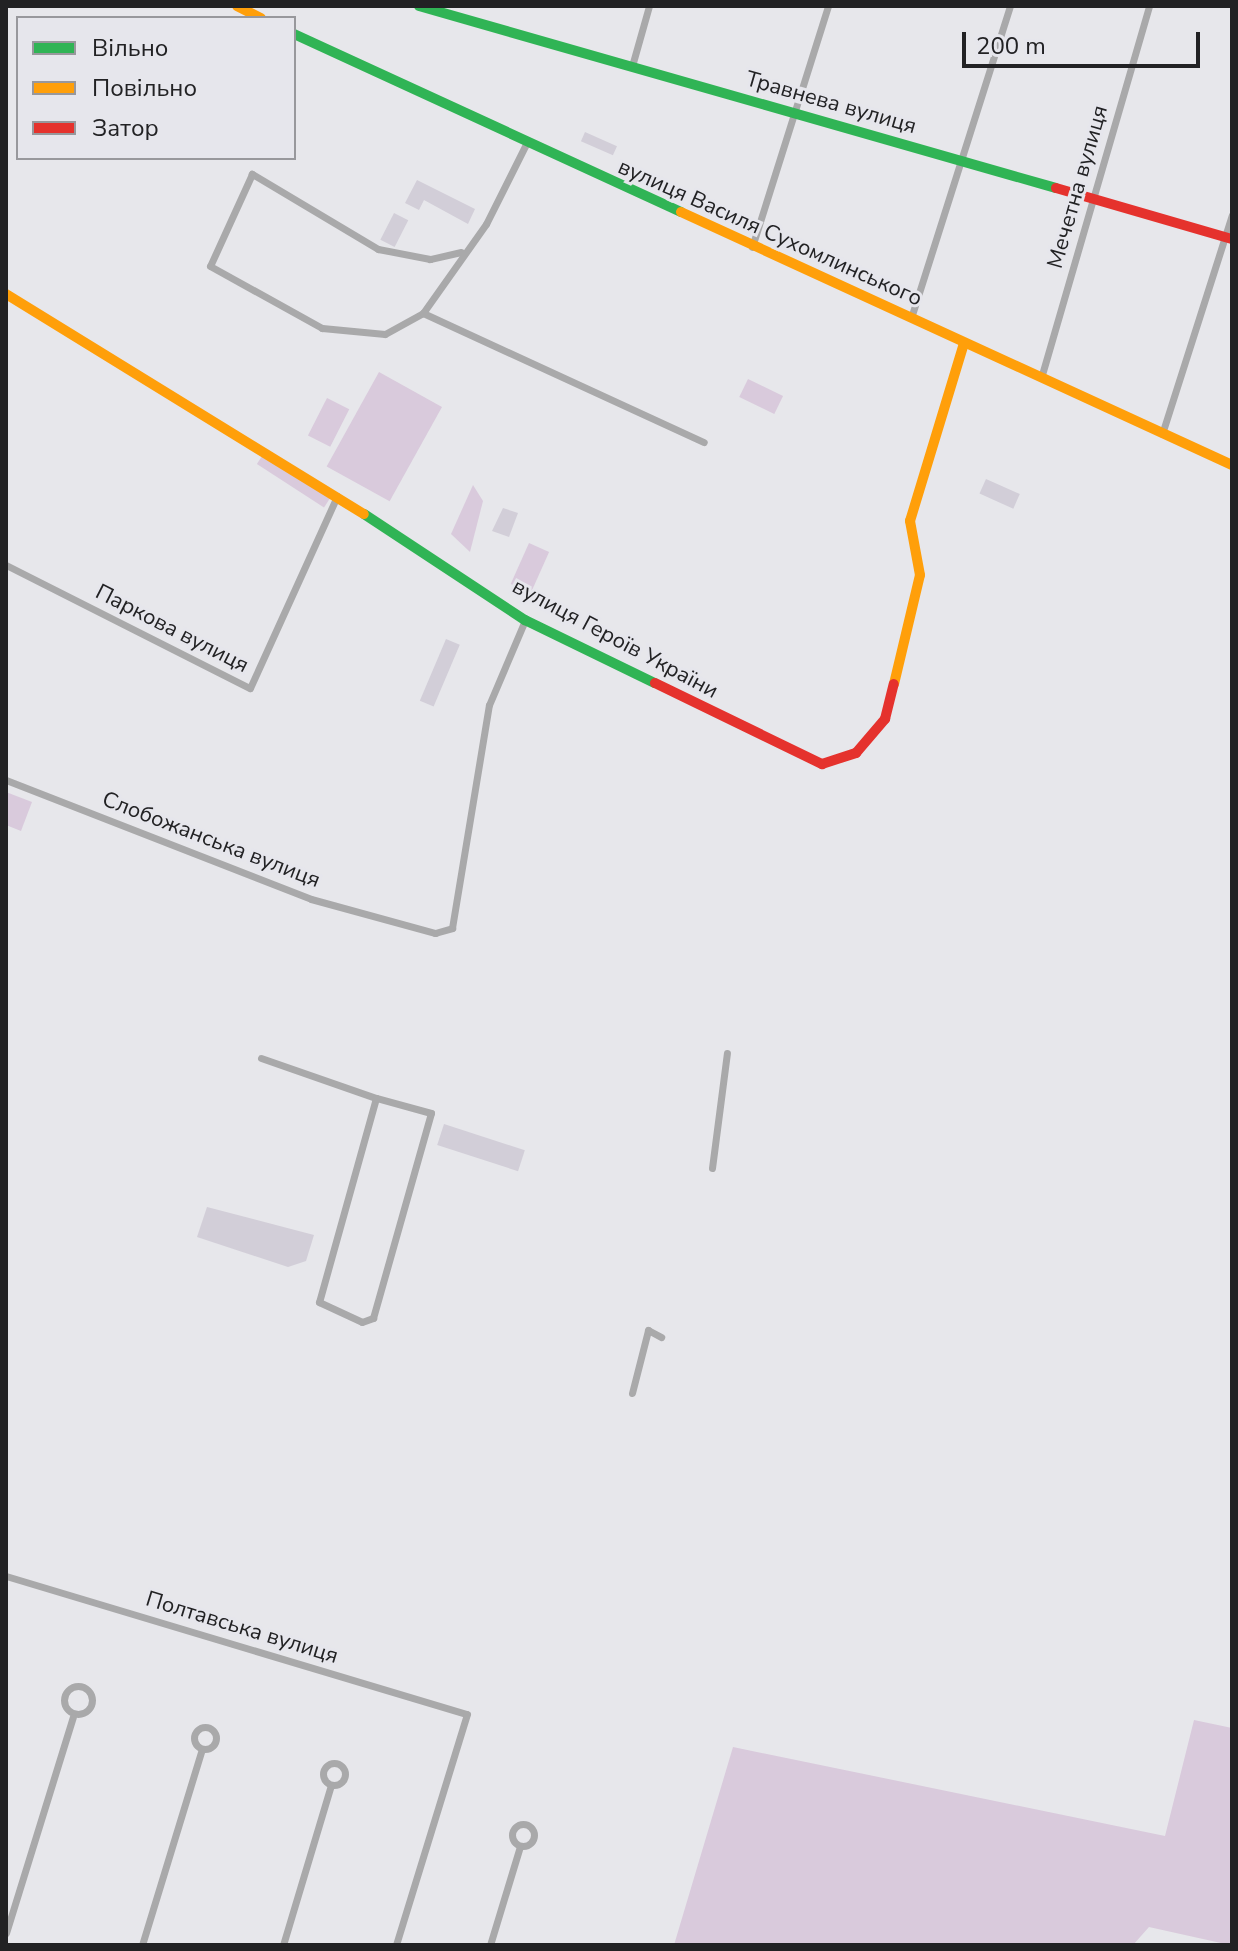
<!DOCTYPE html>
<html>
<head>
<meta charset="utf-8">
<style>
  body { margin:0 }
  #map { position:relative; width:1238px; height:1951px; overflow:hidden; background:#e7e7eb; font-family:"Nunito Sans",sans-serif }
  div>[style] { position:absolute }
  .green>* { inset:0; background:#d9cadc; transform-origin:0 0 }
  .building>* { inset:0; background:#d2ced8; transform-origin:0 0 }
  .street>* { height:7px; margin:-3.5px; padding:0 3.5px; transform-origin:3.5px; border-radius:3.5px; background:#a9a9aa }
  .street>.ring { margin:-3.5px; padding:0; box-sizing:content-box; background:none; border:7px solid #a9a9aa; border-radius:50% }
  .fast>* { height:10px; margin:-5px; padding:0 5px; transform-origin:5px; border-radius:5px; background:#30b455 }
  .slow>* { height:10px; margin:-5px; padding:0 5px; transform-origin:5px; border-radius:5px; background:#ff9f0a }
  .jam>* { height:10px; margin:-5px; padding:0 5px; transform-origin:5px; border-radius:5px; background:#e5322d }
  span { translate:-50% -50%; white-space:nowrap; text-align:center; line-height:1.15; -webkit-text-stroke:6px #e6e6ec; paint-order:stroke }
  .street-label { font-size:22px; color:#222224 }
  .frame { position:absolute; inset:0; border:8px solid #222224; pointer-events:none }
  .legend { position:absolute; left:16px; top:16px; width:280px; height:144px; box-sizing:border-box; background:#e6e6ec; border:2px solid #98989c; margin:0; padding:10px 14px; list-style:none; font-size:24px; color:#222224 }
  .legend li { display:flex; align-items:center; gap:16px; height:40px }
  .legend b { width:40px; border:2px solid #98989c }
  .scale { position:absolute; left:962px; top:32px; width:238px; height:36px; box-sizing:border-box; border:4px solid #222224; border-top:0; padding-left:10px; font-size:24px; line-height:28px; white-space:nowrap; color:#222224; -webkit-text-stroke:6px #e6e6ec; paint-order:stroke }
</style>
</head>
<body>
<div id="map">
  <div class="green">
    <div style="left:379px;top:372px;width:72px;height:108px;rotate:29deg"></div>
    <div style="left:748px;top:379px;width:39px;height:20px;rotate:26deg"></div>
    <div style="left:327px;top:398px;width:25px;height:42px;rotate:27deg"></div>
    <div style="left:264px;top:453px;width:80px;height:13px;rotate:33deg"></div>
    <div style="clip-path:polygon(473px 485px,483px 501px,470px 552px,451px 534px)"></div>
    <div style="left:529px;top:543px;width:22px;height:45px;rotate:24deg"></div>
    <div style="clip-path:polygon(6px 792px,32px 802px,21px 831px,6px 825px)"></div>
    <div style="clip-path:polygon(1194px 1720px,1232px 1728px,1230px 1945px,1149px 1927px,1133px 1945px,674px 1945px,733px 1747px,1165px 1836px)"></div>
  </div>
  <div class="building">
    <div style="left:585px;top:132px;width:35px;height:10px;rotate:24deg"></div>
    <div style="clip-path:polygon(417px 180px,475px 209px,468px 224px,424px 200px,419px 210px,405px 203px)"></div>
    <div style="left:394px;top:213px;width:16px;height:30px;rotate:27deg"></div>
    <div style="left:986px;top:479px;width:37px;height:16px;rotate:24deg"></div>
    <div style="clip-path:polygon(503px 508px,518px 513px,509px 537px,492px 531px)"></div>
    <div style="left:446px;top:639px;width:15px;height:67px;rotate:23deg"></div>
    <div style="left:444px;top:1124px;width:85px;height:22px;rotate:18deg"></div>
    <div style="clip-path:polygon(207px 1207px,314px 1235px,306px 1261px,288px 1267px,197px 1237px)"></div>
  </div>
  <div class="street">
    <div style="left:632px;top:66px;width:62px;rotate:-74.2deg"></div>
    <div style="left:752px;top:247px;width:253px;rotate:-72.5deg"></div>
    <div style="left:461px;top:252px;width:32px;rotate:167deg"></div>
    <div style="left:430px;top:259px;width:53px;rotate:-169.1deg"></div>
    <div style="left:378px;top:249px;width:147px;rotate:-149.2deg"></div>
    <div style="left:252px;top:174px;width:101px;rotate:114.5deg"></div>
    <div style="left:210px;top:266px;width:128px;rotate:29deg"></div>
    <div style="left:322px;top:328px;width:63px;rotate:5.4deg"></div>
    <div style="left:385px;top:334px;width:43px;rotate:-28.9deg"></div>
    <div style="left:423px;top:313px;width:109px;rotate:-54.7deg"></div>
    <div style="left:486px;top:224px;width:89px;rotate:-63.4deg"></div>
    <div style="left:423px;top:313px;width:309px;rotate:24.7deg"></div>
    <div style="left:911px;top:318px;width:327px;rotate:-72.4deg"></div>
    <div style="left:1041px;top:378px;width:387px;rotate:-73.8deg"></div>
    <div style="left:1162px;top:434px;width:230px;rotate:-72.3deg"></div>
    <div style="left:6px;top:565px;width:273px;rotate:26.8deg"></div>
    <div style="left:250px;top:688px;width:211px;rotate:-65.6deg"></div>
    <div style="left:6px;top:780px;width:327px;rotate:21.3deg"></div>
    <div style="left:311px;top:899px;width:129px;rotate:15.3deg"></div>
    <div style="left:435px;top:933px;width:18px;rotate:-16deg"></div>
    <div style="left:452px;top:928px;width:226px;rotate:-80.6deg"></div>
    <div style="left:489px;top:705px;width:92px;rotate:-67deg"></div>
    <div style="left:261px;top:1058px;width:122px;rotate:19.2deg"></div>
    <div style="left:376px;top:1098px;width:212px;rotate:105.6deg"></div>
    <div style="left:319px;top:1302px;width:47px;rotate:24.9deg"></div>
    <div style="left:362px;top:1322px;width:12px;rotate:-20deg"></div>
    <div style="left:373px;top:1318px;width:213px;rotate:-74.2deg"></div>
    <div style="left:431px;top:1113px;width:57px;rotate:-164.7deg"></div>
    <div style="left:712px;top:1168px;width:116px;rotate:-82.6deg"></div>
    <div style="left:632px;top:1393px;width:65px;rotate:-75.7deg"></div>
    <div style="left:648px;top:1330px;width:15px;rotate:28deg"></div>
    <div style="left:6px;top:1576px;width:481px;rotate:16.7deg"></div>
    <div style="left:467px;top:1714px;width:242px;rotate:107.1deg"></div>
    <div class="ring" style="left:64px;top:1686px;width:21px;height:21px"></div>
    <div class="ring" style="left:194px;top:1727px;width:15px;height:15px"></div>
    <div class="ring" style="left:323px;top:1763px;width:15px;height:15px"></div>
    <div class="ring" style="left:512px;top:1824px;width:15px;height:15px"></div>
    <div style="left:6px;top:1933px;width:226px;rotate:-72.8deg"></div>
    <div style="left:142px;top:1945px;width:205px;rotate:-73deg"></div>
    <div style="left:283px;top:1945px;width:167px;rotate:-73.3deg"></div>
    <div style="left:490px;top:1945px;width:103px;rotate:-73.1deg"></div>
  </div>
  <div class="fast">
    <div style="left:419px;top:6px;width:662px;rotate:15.95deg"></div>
    <div style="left:294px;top:34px;width:426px;rotate:24.7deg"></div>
    <div style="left:364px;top:514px;width:193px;rotate:33.4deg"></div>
    <div style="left:525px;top:620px;width:144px;rotate:25.9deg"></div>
  </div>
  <div class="slow">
    <div style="left:237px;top:6px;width:27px;rotate:27deg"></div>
    <div style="left:681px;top:212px;width:606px;rotate:24.66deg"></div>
    <div style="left:6px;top:294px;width:420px;rotate:31.6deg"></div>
    <div style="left:894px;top:684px;width:112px;rotate:-76.6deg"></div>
    <div style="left:920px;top:575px;width:55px;rotate:-100.5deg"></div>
    <div style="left:910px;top:521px;width:186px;rotate:-73.1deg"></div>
  </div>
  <div class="jam">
    <div style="left:1056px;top:188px;width:183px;rotate:16.2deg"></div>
    <div style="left:655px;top:683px;width:186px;rotate:25.9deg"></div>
    <div style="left:822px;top:764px;width:36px;rotate:-18deg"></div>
    <div style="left:856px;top:753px;width:45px;rotate:-49.5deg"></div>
    <div style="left:885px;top:719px;width:36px;rotate:-76deg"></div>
  </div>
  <div class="street-label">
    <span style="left:831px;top:103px;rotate:16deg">Травнева вулиця</span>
    <span style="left:1078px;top:187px;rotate:-74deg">Мечетна вулиця</span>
    <span style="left:770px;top:233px;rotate:24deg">вулиця Василя Сухомлинського</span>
    <span style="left:172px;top:629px;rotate:27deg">Паркова вулиця</span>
    <span style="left:615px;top:639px;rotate:28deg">вулиця Героїв України</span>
    <span style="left:211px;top:840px;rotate:21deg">Слобожанська вулиця</span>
    <span style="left:242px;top:1628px;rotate:17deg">Полтавська вулиця</span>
  </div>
  <div class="frame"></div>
  <ul class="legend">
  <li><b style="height:10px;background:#30b455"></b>Вільно</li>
  <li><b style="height:10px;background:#ff9f0a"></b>Повільно</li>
  <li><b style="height:10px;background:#e5322d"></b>Затор</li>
  </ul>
  <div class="scale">200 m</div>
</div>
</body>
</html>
